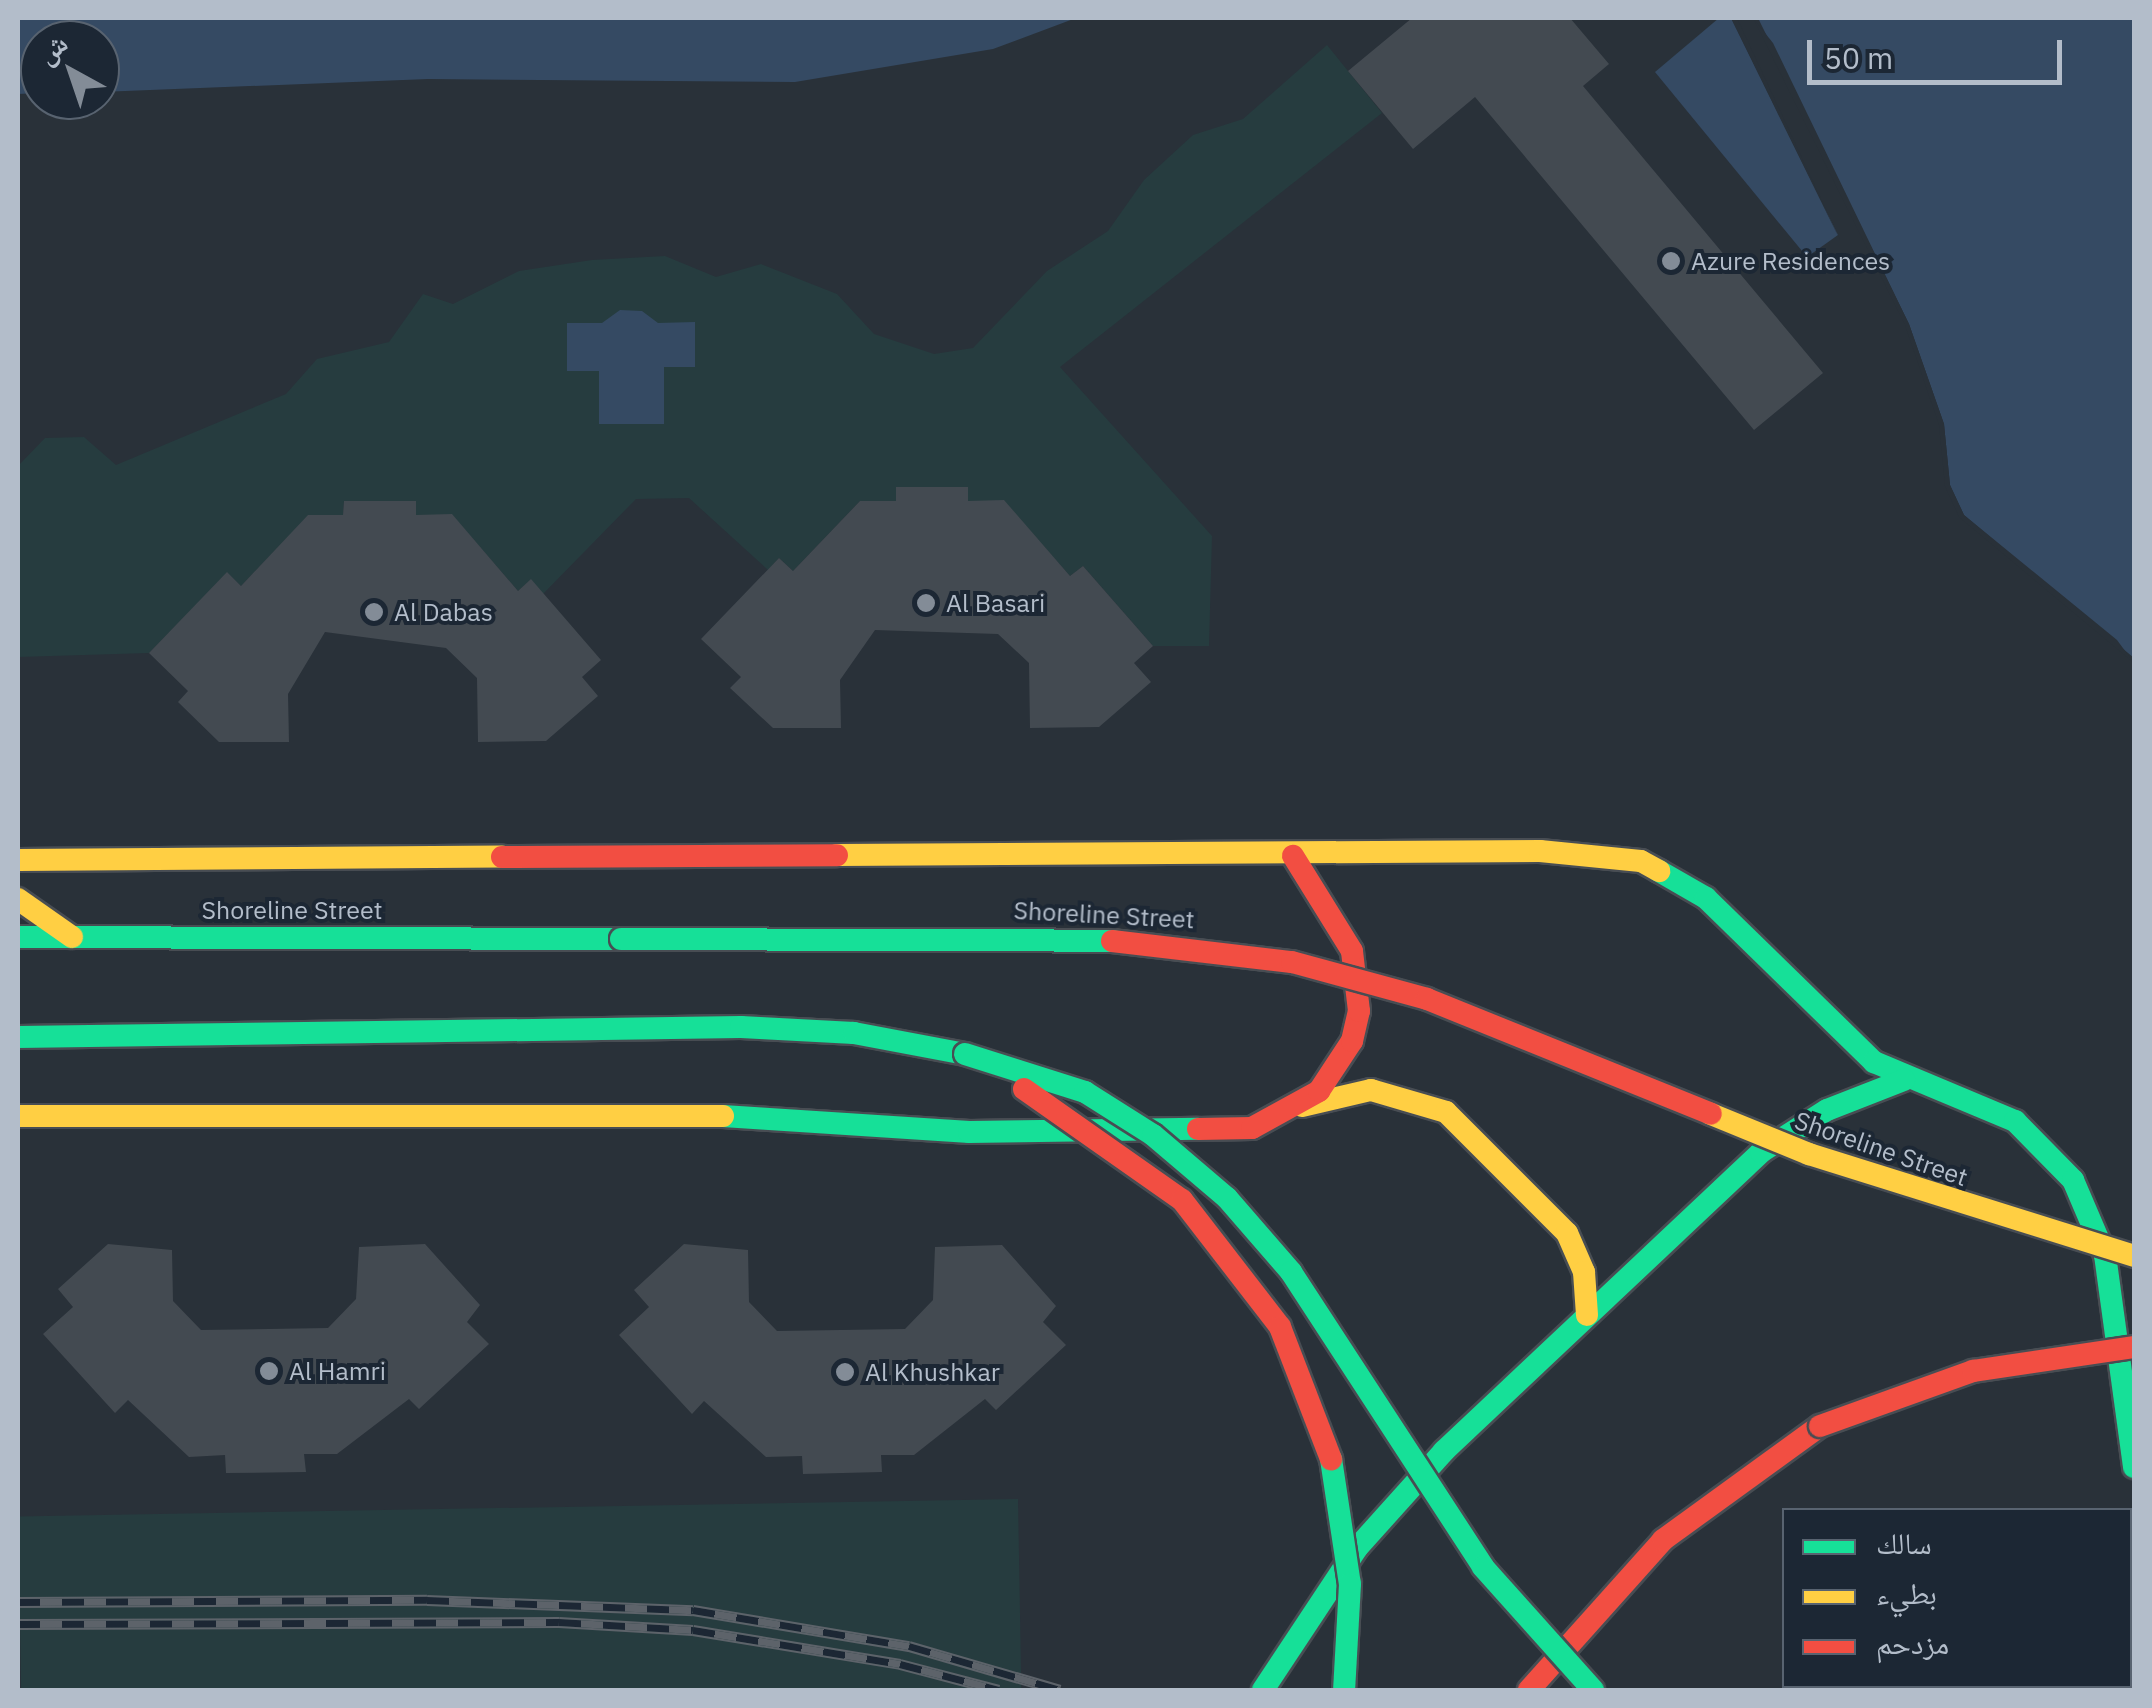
<!DOCTYPE html>
<html>
<head>
<meta charset="utf-8">
<style>
  body { margin:0 }
  #map { position:relative; width:2152px; height:1708px; overflow:hidden; background:#293139; font-family:"IBM Plex Sans","Noto Naskh Arabic",sans-serif }
  div>[style] { position:absolute }
  .green>* { inset:0; background:#263c3f; transform-origin:0 0 }
  .water>* { inset:0; background:#354a63 }
  .pier>* { inset:0; background:#293139 }
  .building>* { inset:0; background:#434a51 }
  .roads { filter:drop-shadow(2px 0 #484d53) drop-shadow(-2px 0 #484d53) drop-shadow(0 2px #484d53) drop-shadow(0 -2px #484d53) }
  .fast>* { height:22px; margin:-11px; padding:0 11px; transform-origin:11px; border-radius:11px; background:#16e098 }
  .slow>* { height:22px; margin:-11px; padding:0 11px; transform-origin:11px; border-radius:11px; background:#ffcf43 }
  .jam>* { height:22px; margin:-11px; padding:0 11px; transform-origin:11px; border-radius:11px; background:#f24e42 }
  .rail>* { height:11px; margin-top:-5.5px; transform-origin:0; background:repeating-linear-gradient(90deg,#1c2734 0 22px,#5d636a 0 44px); box-sizing:border-box; border-block:2px solid #5d636a }
  .bridges { filter:drop-shadow(2px 0 #484d53) drop-shadow(-2px 0 #484d53) drop-shadow(0 2px #484d53) drop-shadow(0 -2px #484d53) }
  .fast-bridge>* { height:22px; margin:-11px; padding:0 11px; transform-origin:11px; border-radius:11px; background:#16e098 }
  .slow-bridge>* { height:22px; margin:-11px; padding:0 11px; transform-origin:11px; border-radius:11px; background:#ffcf43 }
  .jam-bridge>* { height:22px; margin:-11px; padding:0 11px; transform-origin:11px; border-radius:11px; background:#f24e42 }
  .dots>* { width:28px; height:28px; translate:-50% -50%; box-sizing:border-box; border:5px solid #1c2734; border-radius:50% }
  span { translate:-50% -50%; white-space:nowrap; text-align:center; line-height:1.15; -webkit-text-stroke:8px #1c2734; paint-order:stroke }
  .poi-label { font-size:25px; color:#b3bdca }
  .left { translate:0 -50%; text-align:left }
  .street-label { font-size:25px; color:#b3bdca }
  .frame { position:absolute; inset:0; border:20px solid #b3bdca; pointer-events:none }
  .legend { position:absolute; left:1782px; top:1508px; width:350px; height:180px; box-sizing:border-box; background:#1c2734; border:2px solid #586370; margin:0; padding:12px 18px; list-style:none; font-size:30px; color:#b3bdca }
  .legend li { display:flex; align-items:center; gap:20px; height:50px }
  .legend b { width:50px; border:2px solid #586370 }
  .north { position:absolute; left:20px; top:20px; width:100px; height:100px; box-sizing:border-box; background:#1c2734; border:2px solid #586370; border-radius:50%; rotate:320deg; font-size:28px; font-weight:700; line-height:40px; text-align:center; color:#b3bdca }
  .north::after { content:''; display:block; margin:auto; width:35px; height:45px; background:#838c97; clip-path:polygon(50% 0,100% 100%,50% 72%,0 100%) }
  .scale { position:absolute; left:1807px; top:40px; width:255px; height:45px; box-sizing:border-box; border:5px solid #b3bdca; border-top:0; padding-left:12px; font-size:30px; line-height:35px; white-space:nowrap; color:#b3bdca; -webkit-text-stroke:8px #1c2734; paint-order:stroke }
</style>
</head>
<body>
<div id="map">
  <div class="green">
    <div style="clip-path:polygon(1327px 45px,1382px 113px,1060px 367px,1212px 536px,1209px 646px,1153px 646px,1083px 566px,1070px 576px,1004px 501px,968px 501px,968px 487px,896px 487px,896px 501px,860px 501px,793px 571px,779px 558px,768px 570px,689px 498px,636px 499px,543px 594px,531px 580px,518px 591px,452px 515px,416px 515px,415px 501px,344px 501px,343px 515px,308px 516px,241px 586px,227px 573px,149px 653px,18px 657px,18px 466px,45px 438px,84px 437px,116px 465px,286px 394px,317px 359px,389px 342px,423px 294px,453px 304px,519px 271px,592px 260px,665px 256px,716px 277px,761px 264px,837px 294px,874px 334px,934px 354px,973px 348px,1047px 271px,1108px 231px,1144px 180px,1193px 135px,1243px 119px)"></div>
    <div style="left:1018px;top:1499px;width:191px;height:1000px;rotate:89deg"></div>
  </div>
  <div class="water">
    <div style="clip-path:polygon(18px 18px,1076px 18px,993px 49px,795px 82px,428px 79px,100px 92px,100px 40px,40px 40px,40px 93px,18px 94px)"></div>
    <div style="clip-path:polygon(1719px 18px,1731px 18px,1838px 235px,1807px 257px,1655px 72px)"></div>
    <div style="clip-path:polygon(1758px 18px,2134px 18px,2134px 658px,1964px 515px,1950px 485px,1944px 424px,1909px 324px)"></div>
    <div style="clip-path:polygon(620px 310px,642px 311px,658px 323px,695px 322px,695px 367px,664px 367px,664px 424px,599px 424px,599px 371px,567px 371px,567px 323px,602px 323px)"></div>
  </div>
  <div class="pier">
    <div style="clip-path:polygon(1731px 18px,1737px 18px,1840px 240px,1776px 110px)"></div>
    <div style="clip-path:polygon(1753px 18px,1773px 43px,1909px 324px,1944px 424px,1950px 485px,1964px 515px,2117px 640px,2134px 663px,1959px 517px,1945px 486px,1939px 425px,1905px 325px)"></div>
  </div>
  <div class="building">
    <div style="clip-path:polygon(1412px 18px,1570px 18px,1609px 64px,1583px 86px,1823px 373px,1754px 430px,1475px 97px,1413px 149px,1348px 71px)"></div>
    <div style="clip-path:polygon(896px 487px,968px 487px,968px 501px,1004px 500px,1070px 576px,1083px 566px,1153px 646px,1134px 663px,1151px 682px,1099px 727px,1030px 728px,1029px 663px,998px 634px,875px 630px,840px 680px,841px 728px,773px 728px,730px 688px,741px 677px,701px 639px,779px 558px,793px 571px,860px 501px,896px 501px)"></div>
    <div style="clip-path:polygon(344px 501px,416px 501px,416px 515px,452px 514px,518px 591px,531px 579px,601px 660px,582px 677px,598px 696px,546px 741px,478px 742px,477px 678px,446px 648px,325px 632px,288px 694px,289px 742px,219px 742px,178px 702px,188px 691px,149px 653px,227px 572px,241px 586px,308px 515px,343px 515px)"></div>
    <div style="clip-path:polygon(108px 1244px,172px 1250px,173px 1301px,201px 1330px,328px 1328px,356px 1299px,359px 1247px,425px 1244px,480px 1305px,467px 1322px,489px 1344px,419px 1409px,409px 1399px,337px 1454px,304px 1454px,306px 1472px,226px 1473px,225px 1455px,189px 1457px,128px 1400px,115px 1413px,43px 1334px,73px 1307px,58px 1289px)"></div>
    <div style="clip-path:polygon(684px 1244px,748px 1250px,749px 1302px,777px 1331px,905px 1329px,933px 1300px,935px 1247px,1002px 1245px,1056px 1306px,1043px 1322px,1066px 1345px,996px 1410px,985px 1399px,914px 1455px,881px 1455px,882px 1472px,803px 1474px,802px 1456px,766px 1457px,704px 1401px,692px 1414px,619px 1335px,649px 1307px,634px 1290px)"></div>
  </div>
  <div class="roads">
    <div class="fast">
      <div style="left:1659px;top:871px;width:54px;rotate:29.9deg"></div>
      <div style="left:1706px;top:898px;width:235px;rotate:44.3deg"></div>
      <div style="left:1874px;top:1062px;width:153px;rotate:22.7deg"></div>
      <div style="left:2015px;top:1121px;width:83px;rotate:45.5deg"></div>
      <div style="left:2073px;top:1180px;width:82px;rotate:66.9deg"></div>
      <div style="left:2105px;top:1255px;width:214px;rotate:82.2deg"></div>
      <div style="left:18px;top:937px;width:603px;rotate:0.19deg"></div>
      <div style="left:18px;top:1037px;width:723px;rotate:-0.79deg"></div>
      <div style="left:741px;top:1027px;width:113px;rotate:3deg"></div>
      <div style="left:854px;top:1033px;width:113px;rotate:10.7deg"></div>
      <div style="left:723px;top:1116px;width:247px;rotate:3.7deg"></div>
      <div style="left:969px;top:1132px;width:229px;rotate:-0.8deg"></div>
      <div style="left:1263px;top:1690px;width:170px;rotate:-56.5deg"></div>
      <div style="left:1357px;top:1548px;width:130px;rotate:-48.1deg"></div>
      <div style="left:1444px;top:1451px;width:436px;rotate:-43.3deg"></div>
      <div style="left:1761px;top:1152px;width:78px;rotate:-32.5deg"></div>
      <div style="left:1827px;top:1110px;width:83px;rotate:-21.3deg"></div>
    </div>
    <div class="slow">
      <div style="left:837px;top:855px;width:703px;rotate:-0.33deg"></div>
      <div style="left:1540px;top:851px;width:101px;rotate:5.7deg"></div>
      <div style="left:1641px;top:861px;width:21px;rotate:29deg"></div>
      <div style="left:18px;top:860px;width:484px;rotate:-0.4deg"></div>
      <div style="left:18px;top:899px;width:66px;rotate:35.1deg"></div>
      <div style="left:1302px;top:1106px;width:71px;rotate:-13.1deg"></div>
      <div style="left:1371px;top:1090px;width:78px;rotate:16.3deg"></div>
      <div style="left:1446px;top:1112px;width:171px;rotate:45deg"></div>
      <div style="left:1567px;top:1233px;width:43px;rotate:66.4deg"></div>
      <div style="left:1584px;top:1272px;width:43px;rotate:86deg"></div>
      <div style="left:18px;top:1116px;width:705px"></div>
    </div>
    <div class="jam">
      <div style="left:502px;top:857px;width:335px;rotate:-0.3deg"></div>
      <div style="left:1198px;top:1129px;width:54px;rotate:-1.1deg"></div>
      <div style="left:1252px;top:1128px;width:77px;rotate:-28.9deg"></div>
      <div style="left:1319px;top:1091px;width:60px;rotate:-56.6deg"></div>
      <div style="left:1352px;top:1041px;width:31px;rotate:-77deg"></div>
      <div style="left:1359px;top:1011px;width:60px;rotate:-96.7deg"></div>
      <div style="left:1352px;top:951px;width:112px;rotate:-121.8deg"></div>
      <div style="left:1529px;top:1690px;width:201px;rotate:-48.2deg"></div>
      <div style="left:1663px;top:1540px;width:194px;rotate:-36deg"></div>
    </div>
  </div>
  <div class="rail">
    <div style="left:18px;top:1602px;width:409px;rotate:-0.3deg"></div>
    <div style="left:427px;top:1600px;width:266px;rotate:2.2deg"></div>
    <div style="left:693px;top:1610px;width:219px;rotate:9.5deg"></div>
    <div style="left:909px;top:1646px;width:157px;rotate:16.2deg"></div>
    <div style="left:18px;top:1624px;width:541px;rotate:-0.21deg"></div>
    <div style="left:559px;top:1622px;width:134px;rotate:3.4deg"></div>
    <div style="left:693px;top:1630px;width:210px;rotate:9.3deg"></div>
    <div style="left:900px;top:1664px;width:102px;rotate:14.7deg"></div>
  </div>
  <div class="bridges">
    <div class="fast-bridge">
      <div style="left:621px;top:939px;width:491px;rotate:0.2deg"></div>
      <div style="left:965px;top:1054px;width:126px;rotate:17.6deg"></div>
      <div style="left:1085px;top:1092px;width:80px;rotate:32.3deg"></div>
      <div style="left:1153px;top:1135px;width:97px;rotate:40.4deg"></div>
      <div style="left:1227px;top:1198px;width:98px;rotate:49.1deg"></div>
      <div style="left:1291px;top:1272px;width:352px;rotate:56.9deg"></div>
      <div style="left:1483px;top:1567px;width:165px;rotate:48.2deg"></div>
      <div style="left:1331px;top:1459px;width:126px;rotate:81.4deg"></div>
      <div style="left:1350px;top:1584px;width:106px;rotate:93.2deg"></div>
    </div>
    <div class="slow-bridge">
      <div style="left:1711px;top:1114px;width:106px;rotate:22.2deg"></div>
      <div style="left:1809px;top:1154px;width:341px;rotate:17.4deg"></div>
    </div>
    <div class="jam-bridge">
      <div style="left:1112px;top:941px;width:181px;rotate:6.7deg"></div>
      <div style="left:1292px;top:962px;width:140px;rotate:15.3deg"></div>
      <div style="left:1427px;top:999px;width:306px;rotate:22deg"></div>
      <div style="left:1024px;top:1089px;width:193px;rotate:35.1deg"></div>
      <div style="left:1182px;top:1200px;width:160px;rotate:52.3deg"></div>
      <div style="left:1280px;top:1327px;width:142px;rotate:68.9deg"></div>
      <div style="left:1820px;top:1426px;width:163px;rotate:-19.8deg"></div>
      <div style="left:1973px;top:1371px;width:163px;rotate:-8.5deg"></div>
    </div>
  </div>
  <div class="dots">
    <div style="left:1671px;top:261px;background:#838c97"></div>
    <div style="left:926px;top:603px;background:#838c97"></div>
    <div style="left:374px;top:612px;background:#838c97"></div>
    <div style="left:269px;top:1371px;background:#838c97"></div>
    <div style="left:845px;top:1372px;background:#838c97"></div>
  </div>
  <div class="poi-label">
    <span class="left" style="left:1691px;top:261px">Azure Residences</span>
    <span class="left" style="left:946px;top:603px">Al Basari</span>
    <span class="left" style="left:394px;top:612px">Al Dabas</span>
    <span class="left" style="left:289px;top:1371px">Al Hamri</span>
    <span class="left" style="left:865px;top:1372px">Al Khushkar</span>
  </div>
  <div class="street-label">
    <span style="left:292px;top:910px">Shoreline Street</span>
    <span style="left:1104px;top:915px;rotate:3deg">Shoreline Street</span>
    <span style="left:1881px;top:1149px;rotate:19deg">Shoreline Street</span>
  </div>
  <div class="frame"></div>
  <ul class="legend">
  <li><b style="height:12px;background:#16e098"></b>سالك</li>
  <li><b style="height:12px;background:#ffcf43"></b>بطيء</li>
  <li><b style="height:12px;background:#f24e42"></b>مزدحم</li>
  </ul>
  <div class="north">ش</div>
  <div class="scale">50 m</div>
</div>
</body>
</html>
